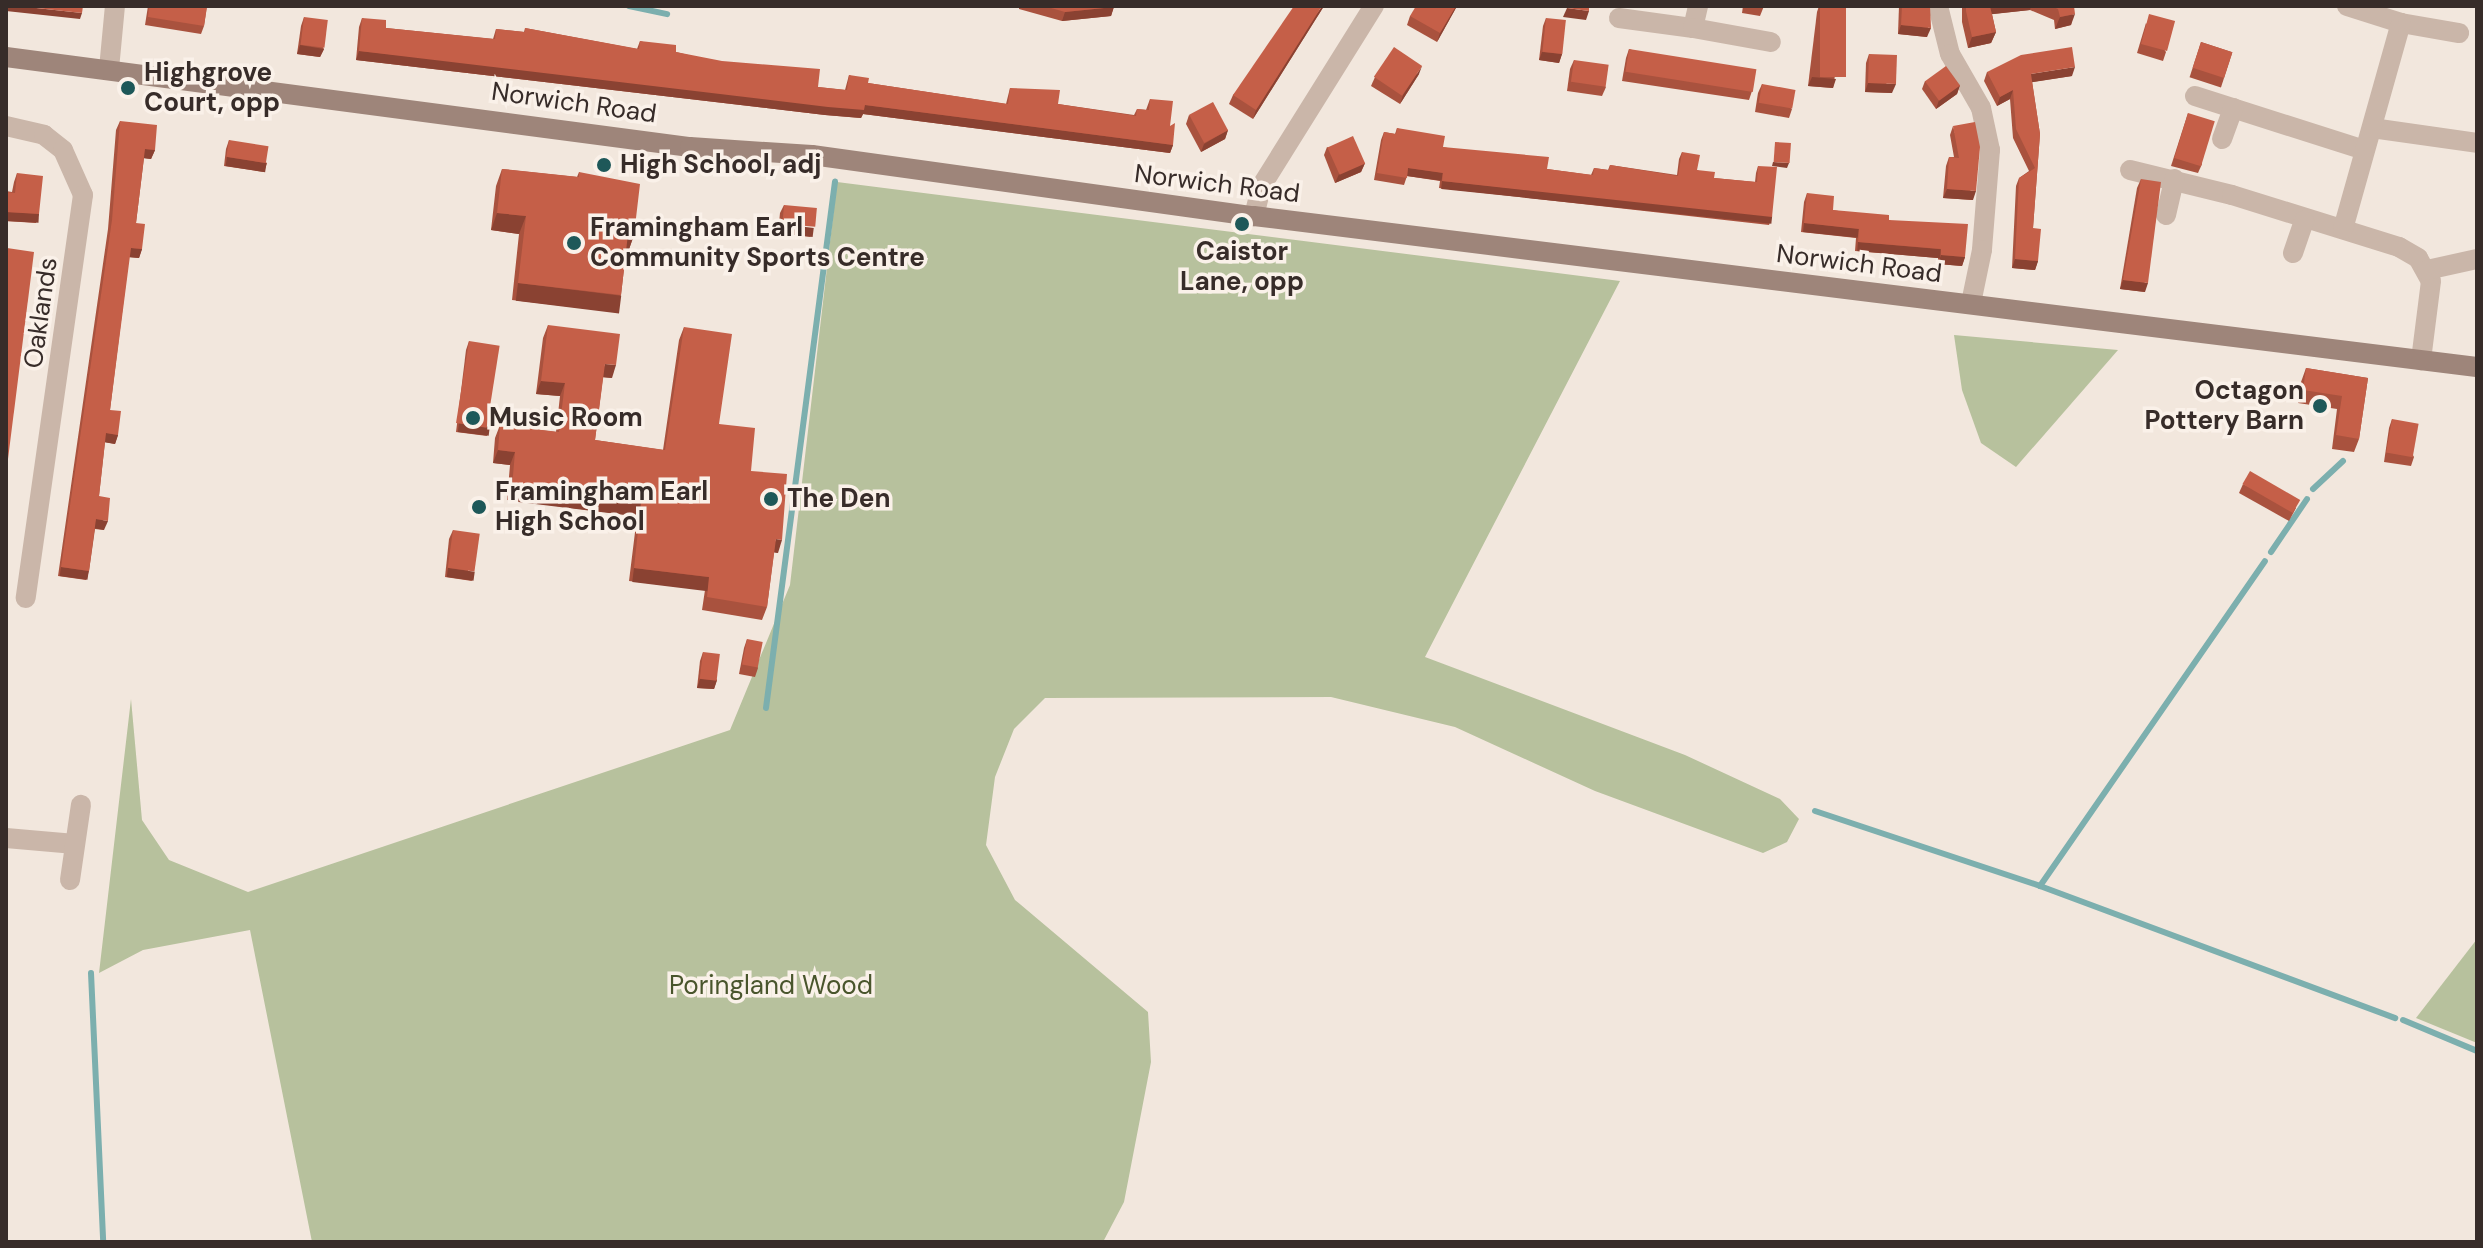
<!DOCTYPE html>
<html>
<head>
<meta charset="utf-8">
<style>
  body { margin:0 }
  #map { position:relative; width:2483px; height:1248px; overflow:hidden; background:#f2e7dd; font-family:"DM Sans",sans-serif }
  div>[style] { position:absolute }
  .green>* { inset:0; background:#b7c19d }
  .stream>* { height:6px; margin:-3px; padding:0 3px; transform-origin:3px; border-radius:3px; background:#7cafae }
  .minor>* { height:20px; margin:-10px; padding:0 10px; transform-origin:10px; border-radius:10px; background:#cab6a9 }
  .tertiary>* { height:20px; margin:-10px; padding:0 10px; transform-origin:10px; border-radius:10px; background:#cab6a9 }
  .secondary>* { height:20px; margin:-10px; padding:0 10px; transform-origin:10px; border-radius:10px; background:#9e857a }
  .wall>* { inset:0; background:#a9523e; transform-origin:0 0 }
  .shaded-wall>* { inset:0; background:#8a4232; transform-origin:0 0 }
  .building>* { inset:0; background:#c55f48; transform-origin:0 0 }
  .dots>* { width:22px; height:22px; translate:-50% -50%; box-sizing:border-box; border:4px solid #faf1e9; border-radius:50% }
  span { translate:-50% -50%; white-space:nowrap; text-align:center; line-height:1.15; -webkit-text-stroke:7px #faf1e9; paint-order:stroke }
  .poi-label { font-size:26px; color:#372c29; font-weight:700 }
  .left { translate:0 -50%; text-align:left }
  .right { translate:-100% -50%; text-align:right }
  .street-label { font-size:26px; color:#372c29 }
  .park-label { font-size:26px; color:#49552c }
  .frame { position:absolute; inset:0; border:8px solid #372c29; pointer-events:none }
</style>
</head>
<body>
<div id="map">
  <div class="green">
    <div style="clip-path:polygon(837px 182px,1620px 281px,1425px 657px,1685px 755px,1780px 799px,1799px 819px,1787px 842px,1763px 853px,1595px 791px,1455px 727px,1331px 697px,1045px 698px,1014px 729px,995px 777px,986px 845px,1015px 900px,1148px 1012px,1151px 1062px,1124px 1202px,1103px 1242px,312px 1242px,250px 930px,143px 950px,99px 973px,131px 699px,142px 820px,169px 860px,248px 892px,730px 730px,790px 585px)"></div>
    <div style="clip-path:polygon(1954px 335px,2118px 350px,2016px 467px,1981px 443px,1962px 390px)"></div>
    <div style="clip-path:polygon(2477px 939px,2477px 1043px,2416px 1018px)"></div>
  </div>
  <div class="stream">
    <div style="left:629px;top:6px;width:39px;rotate:12deg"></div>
    <div style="left:2313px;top:489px;width:41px;rotate:-43deg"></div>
    <div style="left:2271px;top:552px;width:64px;rotate:-55.8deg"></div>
    <div style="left:766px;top:708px;width:531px;rotate:-82.53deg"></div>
    <div style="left:1815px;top:811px;width:237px;rotate:18.4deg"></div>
    <div style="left:2040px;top:886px;width:379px;rotate:20.4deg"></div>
    <div style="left:2040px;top:886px;width:395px;rotate:-55.3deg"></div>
    <div style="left:91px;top:973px;width:269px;rotate:87.4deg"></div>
    <div style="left:2403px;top:1020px;width:80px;rotate:22.7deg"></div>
  </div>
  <div class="minor">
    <div style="left:1938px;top:6px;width:49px;rotate:76deg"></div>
    <div style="left:1950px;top:54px;width:62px;rotate:60.1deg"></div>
    <div style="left:1981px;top:108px;width:43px;rotate:77.9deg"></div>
    <div style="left:1990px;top:150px;width:100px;rotate:94.6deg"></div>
    <div style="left:1982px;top:250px;width:54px;rotate:101.7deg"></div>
    <div style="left:2347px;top:6px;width:57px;rotate:17.5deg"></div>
    <div style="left:2401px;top:23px;width:59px;rotate:9.8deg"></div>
    <div style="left:1619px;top:18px;width:75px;rotate:7.7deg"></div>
    <div style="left:1693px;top:28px;width:23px;rotate:-77deg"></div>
    <div style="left:1693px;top:28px;width:79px;rotate:10.2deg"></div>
    <div style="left:109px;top:69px;width:63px;rotate:-84.6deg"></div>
    <div style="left:2195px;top:96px;width:177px;rotate:17.7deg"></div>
    <div style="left:6px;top:126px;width:39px;rotate:13deg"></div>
    <div style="left:44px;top:135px;width:24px;rotate:38deg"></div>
    <div style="left:63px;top:150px;width:49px;rotate:66deg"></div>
    <div style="left:83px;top:195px;width:407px;rotate:98.1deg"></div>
    <div style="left:2372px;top:128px;width:106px;rotate:8.1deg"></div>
    <div style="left:2222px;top:139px;width:33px;rotate:-70deg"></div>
    <div style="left:2130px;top:170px;width:105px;rotate:13.8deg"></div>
    <div style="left:2232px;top:195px;width:175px;rotate:17.3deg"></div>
    <div style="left:2399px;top:247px;width:22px;rotate:30deg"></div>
    <div style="left:2418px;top:258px;width:26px;rotate:61deg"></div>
    <div style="left:2431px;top:281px;width:80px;rotate:97.2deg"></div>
    <div style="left:2166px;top:215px;width:37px;rotate:-77deg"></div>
    <div style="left:2343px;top:229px;width:214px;rotate:-74.3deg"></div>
    <div style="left:2293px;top:253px;width:34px;rotate:-71deg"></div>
    <div style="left:2427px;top:270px;width:51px;rotate:-12.4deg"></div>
    <div style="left:6px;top:838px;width:69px;rotate:5deg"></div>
    <div style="left:70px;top:880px;width:76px;rotate:-81.7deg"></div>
  </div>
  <div class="tertiary">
    <div style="left:1254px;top:216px;width:32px;rotate:-76deg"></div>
    <div style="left:1262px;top:185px;width:211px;rotate:-58deg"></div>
  </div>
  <div class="secondary">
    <div style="left:6px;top:57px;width:690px;rotate:7.5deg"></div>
    <div style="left:690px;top:147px;width:122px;rotate:3.8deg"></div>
    <div style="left:812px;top:155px;width:446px;rotate:7.9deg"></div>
    <div style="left:1254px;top:216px;width:1232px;rotate:7.04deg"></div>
  </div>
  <div class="wall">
    <div style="clip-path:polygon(148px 6px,207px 6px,204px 26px,201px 34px,145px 25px)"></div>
    <div style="clip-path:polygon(1019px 6px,1114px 6px,1111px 16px,1062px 21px,1019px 9px)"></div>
    <div style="clip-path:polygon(1324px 6px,1253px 119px,1229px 104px,1233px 95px)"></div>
    <div style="clip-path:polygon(1457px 6px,1437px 42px,1407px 25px,1410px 16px)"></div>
    <div style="clip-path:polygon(1743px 6px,1764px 6px,1760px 16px,1742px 13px)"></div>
    <div style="clip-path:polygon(1819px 6px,1846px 6px,1833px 88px,1808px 86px,1817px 12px)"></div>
    <div style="clip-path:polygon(1899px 6px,1930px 6px,1927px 37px,1898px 34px)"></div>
    <div style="clip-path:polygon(1962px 6px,2074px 6px,2071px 25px,2055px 29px,2054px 20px,2030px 10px,1992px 14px,1996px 32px,1991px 43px,1968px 48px,1962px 22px)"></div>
    <div style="clip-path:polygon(304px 17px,324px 49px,320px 57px,297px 54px,301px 26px)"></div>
    <div style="clip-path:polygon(362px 18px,386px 28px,493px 39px,496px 29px,524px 32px,525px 28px,637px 49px,640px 41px,676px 52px,818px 87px,845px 90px,849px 75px,868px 83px,1006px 104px,1010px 88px,1058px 104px,1134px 115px,1137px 109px,1146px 110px,1150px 99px,1170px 126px,1173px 145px,1170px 153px,863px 114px,861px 118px,825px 115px,356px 60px,359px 27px)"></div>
    <div style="clip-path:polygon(1546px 18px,1562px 54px,1559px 63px,1539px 60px,1543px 26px)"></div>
    <div style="clip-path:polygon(2146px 23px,2166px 52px,2163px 61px,2137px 53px)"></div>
    <div style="left:2201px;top:42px;width:33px;height:37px;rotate:18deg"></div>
    <div style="clip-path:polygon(1629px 49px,1752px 91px,1749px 100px,1622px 81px,1626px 58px)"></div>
    <div style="clip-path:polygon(1869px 54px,1892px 93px,1865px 92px,1866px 63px)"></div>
    <div style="clip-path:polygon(1574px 60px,1606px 87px,1602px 96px,1567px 91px,1570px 69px)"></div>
    <div style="clip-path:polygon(1987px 72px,2072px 76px,2032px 82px,2040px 134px,2033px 228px,2038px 261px,2035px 270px,2012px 268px,2016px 186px,2019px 178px,2029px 171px,2013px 138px,2010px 99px,1997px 106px,1984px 81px)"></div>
    <div style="clip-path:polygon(1419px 74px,1400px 104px,1371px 86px,1375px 77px)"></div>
    <div style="clip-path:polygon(1925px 81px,1960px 85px,1957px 94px,1936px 109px,1922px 89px)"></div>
    <div style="clip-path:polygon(1762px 84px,1792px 109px,1789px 118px,1755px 112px,1758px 93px)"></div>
    <div style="clip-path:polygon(2188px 113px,2202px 164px,2198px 173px,2171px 166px)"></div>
    <div style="clip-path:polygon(1189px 115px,1228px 130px,1225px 139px,1201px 152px,1186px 124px)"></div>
    <div style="clip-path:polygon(120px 121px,155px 150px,151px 159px,144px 158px,136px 223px,142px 249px,139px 258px,129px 257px,110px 410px,118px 435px,115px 444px,105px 442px,99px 496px,104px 530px,95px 529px,89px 571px,86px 580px,58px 576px,108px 229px,116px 130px)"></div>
    <div style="clip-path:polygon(1953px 126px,1973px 200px,1943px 198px,1946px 166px,1949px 157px,1954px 157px,1950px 135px)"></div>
    <div style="clip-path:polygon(1397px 128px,1443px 147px,1547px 169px,1591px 175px,1594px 168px,1608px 170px,1610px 165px,1677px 175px,1679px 159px,1682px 152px,1697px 170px,1714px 178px,1755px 182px,1756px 173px,1758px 166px,1772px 217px,1769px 225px,1439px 188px,1440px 181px,1407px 176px,1404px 185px,1374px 180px,1381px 140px,1384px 132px,1395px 134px)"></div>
    <div style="clip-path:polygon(229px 140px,267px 163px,264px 172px,224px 166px,226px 149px)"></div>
    <div style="clip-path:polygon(1327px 147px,1365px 163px,1361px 172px,1335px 183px,1324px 155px)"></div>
    <div style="clip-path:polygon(502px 169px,577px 177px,579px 172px,634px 235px,628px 252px,626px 252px,621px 295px,615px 312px,512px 300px,519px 234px,491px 230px,496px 186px)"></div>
    <div style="clip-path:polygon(17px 173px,39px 214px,36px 223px,6px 221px,6px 191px,12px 192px,14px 182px)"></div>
    <div style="clip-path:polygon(2141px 179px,2145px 292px,2120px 289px,2137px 188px)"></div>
    <div style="clip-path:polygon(1807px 193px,1833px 210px,1889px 220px,1965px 257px,1962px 266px,1938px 264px,1938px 258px,1855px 251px,1856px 238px,1801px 232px,1804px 202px)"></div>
    <div style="clip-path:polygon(784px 205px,811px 237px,778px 233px,780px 213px)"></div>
    <div style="clip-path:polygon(548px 325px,612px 378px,603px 377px,595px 440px,663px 450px,679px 340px,684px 327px,719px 424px,751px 471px,778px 553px,774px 552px,767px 607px,762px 620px,702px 610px,705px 590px,629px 581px,637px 516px,507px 500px,510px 465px,493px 463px,495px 438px,500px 425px,556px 432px,560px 396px,536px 394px,543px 338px)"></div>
    <div style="clip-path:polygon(469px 341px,487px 436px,456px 432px,466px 350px)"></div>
    <div style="clip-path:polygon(2306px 368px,2368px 378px,2359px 439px,2354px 452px,2332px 449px,2337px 409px,2298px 403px,2301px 382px)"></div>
    <div style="clip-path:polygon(2392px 419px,2414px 457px,2411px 466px,2384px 462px,2389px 428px)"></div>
    <div style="clip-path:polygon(2243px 484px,2296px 508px,2289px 521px,2239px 493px)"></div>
    <div style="clip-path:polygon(453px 530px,472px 581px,445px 577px,449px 539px)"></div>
    <div style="clip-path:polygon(747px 639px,758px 668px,755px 677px,739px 674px,744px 648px)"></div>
    <div style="clip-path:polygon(703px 652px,717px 680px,714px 689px,697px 688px,700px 661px)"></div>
  </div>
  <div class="shaded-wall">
    <div style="clip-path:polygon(6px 6px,18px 6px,82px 13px,80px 19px,6px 11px)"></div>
    <div style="clip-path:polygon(1322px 6px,1324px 6px,1253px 119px,1256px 110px)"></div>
    <div style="clip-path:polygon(1456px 6px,1457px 6px,1437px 42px,1440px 33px)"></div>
    <div style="clip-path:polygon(1988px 6px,2031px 6px,2030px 10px,1985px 15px)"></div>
    <div style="clip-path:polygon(1114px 7px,1111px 16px,1062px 21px,1065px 12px)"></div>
    <div style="clip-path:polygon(1567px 8px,1589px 11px,1586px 20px,1563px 17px)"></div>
    <div style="clip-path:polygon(2075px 14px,2071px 25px,2055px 29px,2060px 17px)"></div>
    <div style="clip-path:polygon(1901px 25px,1931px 28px,1927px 37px,1898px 34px)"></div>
    <div style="clip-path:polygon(1996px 32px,1991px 43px,1968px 48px,1972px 37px)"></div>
    <div style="clip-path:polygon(300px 45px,324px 49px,320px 57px,297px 54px)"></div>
    <div style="clip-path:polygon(359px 51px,865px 105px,1173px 145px,1170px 153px,863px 114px,861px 118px,825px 115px,356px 60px)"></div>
    <div style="clip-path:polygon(1542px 52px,1562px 54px,1559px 63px,1539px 60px)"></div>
    <div style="clip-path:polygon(1422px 66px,1419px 74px,1400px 104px,1403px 95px)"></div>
    <div style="clip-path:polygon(2075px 67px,2072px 76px,2027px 83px,2031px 74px)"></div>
    <div style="clip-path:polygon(1812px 77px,1836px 79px,1833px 88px,1808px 86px)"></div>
    <div style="clip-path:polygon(1868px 83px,1896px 84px,1892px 93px,1865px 92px)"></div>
    <div style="clip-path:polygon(1960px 85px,1957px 94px,1936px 109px,1939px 100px)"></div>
    <div style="clip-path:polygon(2013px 90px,2010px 99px,1997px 106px,2000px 97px)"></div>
    <div style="clip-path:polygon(1228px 130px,1225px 139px,1201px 152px,1204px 144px)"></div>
    <div style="clip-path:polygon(145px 149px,155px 150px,151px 159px,142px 158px)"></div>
    <div style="left:227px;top:157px;width:40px;height:9px;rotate:9deg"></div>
    <div style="clip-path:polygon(1773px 162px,1789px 163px,1787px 168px,1772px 166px)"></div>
    <div style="clip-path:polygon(1365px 163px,1361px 172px,1335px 183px,1339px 174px)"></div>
    <div style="left:1408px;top:168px;width:35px;height:8px;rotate:8deg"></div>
    <div style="left:1442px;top:181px;width:332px;height:8px;rotate:6deg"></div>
    <div style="clip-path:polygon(1947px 189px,1976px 191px,1973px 200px,1943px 198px)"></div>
    <div style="left:6px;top:212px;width:33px;height:9px;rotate:3deg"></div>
    <div style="clip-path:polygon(497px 213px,526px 216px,519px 234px,491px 230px)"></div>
    <div style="left:1804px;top:223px;width:55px;height:9px;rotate:6deg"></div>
    <div style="left:781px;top:224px;width:33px;height:9px;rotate:7deg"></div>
    <div style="clip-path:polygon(628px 234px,634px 235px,628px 252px,622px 252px)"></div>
    <div style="left:1858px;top:242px;width:83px;height:9px;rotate:5deg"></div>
    <div style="clip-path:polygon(131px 248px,142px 249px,139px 258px,127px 257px)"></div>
    <div style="clip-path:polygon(1941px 255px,1965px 257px,1962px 266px,1938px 264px)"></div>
    <div style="clip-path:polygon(2015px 259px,2038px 261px,2035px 270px,2012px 268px)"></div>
    <div style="clip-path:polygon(2123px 280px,2148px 283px,2145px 292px,2120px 289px)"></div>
    <div style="left:518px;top:283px;width:104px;height:18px;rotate:7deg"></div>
    <div style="clip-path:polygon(605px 364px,616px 365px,612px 378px,600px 377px)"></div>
    <div style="clip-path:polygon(541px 381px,565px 383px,560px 396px,536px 394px)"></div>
    <div style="left:459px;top:423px;width:31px;height:9px;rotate:7deg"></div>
    <div style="clip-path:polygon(106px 433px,118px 435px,115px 444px,103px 442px)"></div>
    <div style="clip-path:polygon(498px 450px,515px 452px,510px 465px,493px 463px)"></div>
    <div style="left:512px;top:487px;width:130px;height:14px;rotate:7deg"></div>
    <div style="clip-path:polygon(96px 519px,108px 521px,104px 530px,93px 528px)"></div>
    <div style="clip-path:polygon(776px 539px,782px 540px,778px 553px,771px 552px)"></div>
    <div style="left:61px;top:567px;width:28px;height:9px;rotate:8deg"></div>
    <div style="left:448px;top:568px;width:27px;height:9px;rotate:8deg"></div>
    <div style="left:634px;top:568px;width:76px;height:14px;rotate:7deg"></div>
    <div style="clip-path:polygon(700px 679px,717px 680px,714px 689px,697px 688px)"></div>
  </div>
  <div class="building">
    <div style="clip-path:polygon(18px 6px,83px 6px,82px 13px)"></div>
    <div style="clip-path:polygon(149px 6px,207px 6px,204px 26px,148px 17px)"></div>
    <div style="clip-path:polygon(1044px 6px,1114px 6px,1114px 7px,1065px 12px)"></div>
    <div style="clip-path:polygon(1294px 6px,1322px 6px,1256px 110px,1233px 95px)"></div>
    <div style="clip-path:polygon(1416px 6px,1456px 6px,1440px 33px,1410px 16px)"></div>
    <div style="clip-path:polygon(1567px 6px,1589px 6px,1589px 11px,1567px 8px)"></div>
    <div style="left:1820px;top:6px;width:26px;height:71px"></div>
    <div style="clip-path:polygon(1902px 6px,1930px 6px,1931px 28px,1901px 25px)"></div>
    <div style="clip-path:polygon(1966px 6px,1990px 6px,1996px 32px,1972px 37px,1966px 11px)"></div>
    <div style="clip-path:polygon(2051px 6px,2074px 6px,2075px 14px,2060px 17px,2058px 9px)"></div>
    <div style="left:2149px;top:14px;width:27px;height:31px;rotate:15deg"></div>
    <div style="left:304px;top:17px;width:24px;height:28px;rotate:7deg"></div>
    <div style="clip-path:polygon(362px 18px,386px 20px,386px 28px,495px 39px,496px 29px,525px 32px,525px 28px,639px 49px,640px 41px,676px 45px,676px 52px,722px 61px,820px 69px,818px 87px,847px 90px,849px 75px,869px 78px,868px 83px,1008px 104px,1010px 88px,1060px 90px,1058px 104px,1136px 116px,1137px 109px,1149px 110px,1150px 99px,1173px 101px,1170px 126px,1175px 123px,1173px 145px,865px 105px,864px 110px,828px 107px,359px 51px)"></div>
    <div style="left:1546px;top:18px;width:20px;height:34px;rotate:6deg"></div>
    <div style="left:2201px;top:42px;width:33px;height:27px;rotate:18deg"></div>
    <div style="left:1394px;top:47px;width:34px;height:36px;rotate:34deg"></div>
    <div style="clip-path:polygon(2072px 47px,2075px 67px,2031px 74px,2040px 134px,2033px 228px,2041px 229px,2038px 261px,2015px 259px,2019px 178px,2035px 168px,2016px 129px,2013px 90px,2000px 97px,1987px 72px,2021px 55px)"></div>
    <div style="left:1629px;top:49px;width:129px;height:23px;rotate:9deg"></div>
    <div style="left:1869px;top:54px;width:28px;height:29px;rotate:2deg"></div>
    <div style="left:1574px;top:60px;width:35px;height:22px;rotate:8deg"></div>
    <div style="left:1946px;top:66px;width:24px;height:26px;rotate:54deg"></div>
    <div style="left:1762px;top:84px;width:34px;height:19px;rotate:10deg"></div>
    <div style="left:1213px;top:102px;width:32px;height:27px;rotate:62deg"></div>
    <div style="left:2188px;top:113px;width:28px;height:47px;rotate:17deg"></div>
    <div style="clip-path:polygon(120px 121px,157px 125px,155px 150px,145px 149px,136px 223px,145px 224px,142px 249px,131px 248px,110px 410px,121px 411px,118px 435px,106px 433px,99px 496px,110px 498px,108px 521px,96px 519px,89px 571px,61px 567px,112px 220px)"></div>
    <div style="clip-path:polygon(1975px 122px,1980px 147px,1976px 191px,1947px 189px,1949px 157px,1959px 158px,1953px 126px)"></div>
    <div style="clip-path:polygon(1397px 128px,1445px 136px,1443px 147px,1549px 157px,1547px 169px,1593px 175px,1594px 168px,1609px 170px,1610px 165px,1678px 176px,1682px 152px,1700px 155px,1697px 170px,1715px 172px,1714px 178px,1757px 182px,1758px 166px,1777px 167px,1772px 217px,1442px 181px,1443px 173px,1408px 168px,1407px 178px,1377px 173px,1384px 132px,1396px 134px)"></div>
    <div style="left:1353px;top:136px;width:30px;height:28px;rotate:66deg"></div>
    <div style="left:229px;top:140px;width:40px;height:17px;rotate:9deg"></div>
    <div style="left:1775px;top:142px;width:16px;height:20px;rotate:4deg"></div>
    <div style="clip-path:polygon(502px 169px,579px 177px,579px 172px,640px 184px,634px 235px,628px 234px,621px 295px,518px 283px,526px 216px,497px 213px)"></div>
    <div style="clip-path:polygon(17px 173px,43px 176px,39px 214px,6px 212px,6px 192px,15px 193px)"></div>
    <div style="clip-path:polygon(2141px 179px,2161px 182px,2148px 283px,2123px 280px)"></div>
    <div style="clip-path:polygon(1807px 193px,1834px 196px,1833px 210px,1889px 215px,1889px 220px,1968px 224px,1965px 257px,1941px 255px,1941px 249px,1858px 242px,1859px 229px,1804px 223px)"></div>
    <div style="left:784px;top:205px;width:33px;height:19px;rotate:5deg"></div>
    <div style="clip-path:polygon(7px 248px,34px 252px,6px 475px,6px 254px)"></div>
    <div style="clip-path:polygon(548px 325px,620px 334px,616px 365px,605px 364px,595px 440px,665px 450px,684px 327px,732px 334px,719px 424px,755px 428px,751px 471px,787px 474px,782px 540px,776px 539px,767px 607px,707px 597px,709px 577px,634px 568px,641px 503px,512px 487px,515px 452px,498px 450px,500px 425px,559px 432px,565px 383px,541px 381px)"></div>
    <div style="left:469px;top:341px;width:31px;height:83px;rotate:9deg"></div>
    <div style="clip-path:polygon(2306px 368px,2368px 378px,2359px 439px,2336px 435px,2342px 396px,2303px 390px)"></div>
    <div style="left:2392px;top:419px;width:27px;height:34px;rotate:10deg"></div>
    <div style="left:2250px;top:471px;width:58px;height:15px;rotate:30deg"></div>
    <div style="left:453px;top:530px;width:27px;height:38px;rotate:8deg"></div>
    <div style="left:747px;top:639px;width:16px;height:26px;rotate:11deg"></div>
    <div style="left:703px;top:652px;width:17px;height:27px;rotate:7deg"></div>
  </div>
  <div class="dots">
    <div style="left:128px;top:88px;background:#1e5859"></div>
    <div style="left:604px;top:165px;background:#1e5859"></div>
    <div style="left:1242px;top:224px;background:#1e5859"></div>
    <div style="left:574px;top:243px;background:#1e5859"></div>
    <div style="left:2320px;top:406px;background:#1e5859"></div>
    <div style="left:473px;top:418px;background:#1e5859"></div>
    <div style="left:771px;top:499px;background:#1e5859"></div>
    <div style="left:479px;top:507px;background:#1e5859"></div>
  </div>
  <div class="poi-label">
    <span class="left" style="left:144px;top:88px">Highgrove<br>Court, opp</span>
    <span class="left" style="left:620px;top:165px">High School, adj</span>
    <span class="left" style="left:590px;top:243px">Framingham Earl<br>Community Sports Centre</span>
    <span style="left:1242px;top:267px">Caistor<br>Lane, opp</span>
    <span class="right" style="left:2304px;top:406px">Octagon<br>Pottery Barn</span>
    <span class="left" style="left:489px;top:418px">Music Room</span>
    <span class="left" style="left:495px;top:507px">Framingham Earl<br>High School</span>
    <span class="left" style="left:787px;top:499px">The Den</span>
  </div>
  <div class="street-label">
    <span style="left:574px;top:103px;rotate:8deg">Norwich Road</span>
    <span style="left:1217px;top:184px;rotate:7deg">Norwich Road</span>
    <span style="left:1859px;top:264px;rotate:7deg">Norwich Road</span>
    <span style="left:41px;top:313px;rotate:-82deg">Oaklands</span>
  </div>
  <div class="park-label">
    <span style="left:771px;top:986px">Poringland Wood</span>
  </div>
  <div class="frame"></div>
</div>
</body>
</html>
